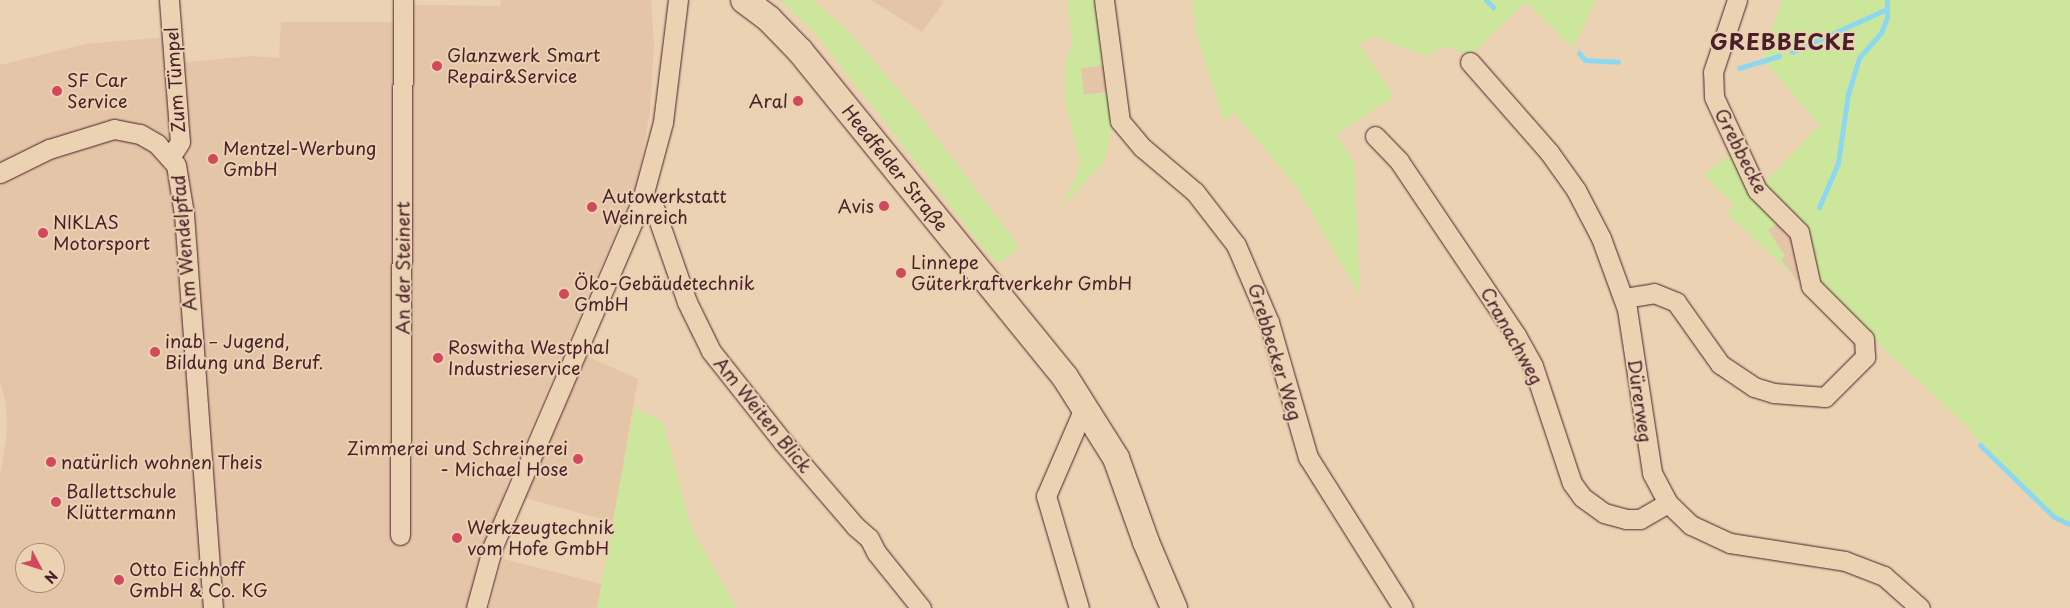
<!DOCTYPE html>
<meta charset="utf-8">
<style>
body{margin:0}
#map{position:relative;width:2070px;height:608px;overflow:hidden;background:#ead2b2;font-family:"Playpen Sans",sans-serif}
div>[style]{position:absolute}
.built>*{inset:0;background:#e5c5a7;transform-origin:0 0}
.green>*{inset:0;background:#cce69c}
.stream>*{height:5px;margin:-2.5px;padding:0 2.5px;transform-origin:2.5px;border-radius:2.5px;background:#8ed8ef}
.roads{filter:drop-shadow(0 0 1px #4a1f2b) drop-shadow(0 0 1px #4a1f2b)}
.street>*{height:19px;margin:-9.5px;padding:0 9.5px;transform-origin:9.5px;border-radius:9.5px;background:#ead2b2}
.secondary>*{height:26px;margin:-13px;padding:0 13px;transform-origin:13px;border-radius:13px;background:#ead2b2}
.dots>*{width:14px;height:14px;translate:-50% -50%;box-sizing:border-box;border:2px solid #ead2b2;border-radius:50%}
span{translate:-50% -50%;white-space:nowrap;text-align:center;line-height:1.15;-webkit-text-stroke:4px #ead2b2;paint-order:stroke}
.poi-label{font-size:18px;color:#4a1f2b}
.left{translate:0 -50%;text-align:left}
.right{translate:-100% -50%;text-align:right}
.street-label{font-size:18px;color:#4a1f2b}
.district-label{font-size:22px;color:#4a1f2b;font-weight:700;letter-spacing:1px}
.north{position:absolute;left:15px;top:543px;width:50px;height:50px;box-sizing:border-box;background:#ead2b2;border:1px solid #aa8a7c;border-radius:50%;rotate:130deg;font-size:14px;font-weight:700;line-height:20px;text-align:center;color:#4a1f2b}
.north::after{content:'';display:block;margin:auto;width:18px;height:22px;background:#d1495b;clip-path:polygon(50% 0,100% 100%,50% 72%,0 100%)}
</style>
<div id="map">
<div class="built">
<i style="clip-path:polygon(evenodd,501px 0,651px 0,654px 47px,650px 112px,637px 182px,507px 483px,466px 608px,0 608px,0 476px,7px 432px,6px 404px,0 382px,0 65px,86px 44px,166px 37px,168px 64px,251px 56px,279px 58px,281px 22px,414px 22px,414px 5px,500px 6px,501px 0,25px 553px,55px 553px,55px 583px,25px 583px,25px 553px)"></i>
<i style="clip-path:polygon(871px 0,942px 0,944px 2px,922px 32px)"></i>
<i style="left:1107px;top:65px;width:27px;height:26px;rotate:84deg"></i>
<i style="clip-path:polygon(1779px 223px,1792px 233px,1805px 274px,1797px 281px,1781px 260px,1785px 256px,1768px 230px)"></i>
<i style="clip-path:polygon(587px 356px,638px 379px,613px 522px,525px 498px)"></i>
<i style="clip-path:polygon(503px 559px,602px 584px,597px 608px,489px 608px)"></i>
</div>
<div class="green">
<i style="clip-path:polygon(780px 0,813px 0,847px 30px,918px 113px,1020px 248px,998px 263px,984px 249px,815px 33px)"></i>
<i style="clip-path:polygon(1067px 0,1098px 0,1107px 65px,1081px 68px,1084px 95px,1110px 92px,1113px 124px,1104px 162px,1060px 208px,1076px 178px,1080px 161px,1065px 100px,1066px 61px,1072px 41px)"></i>
<i style="clip-path:polygon(1192px 0,1596px 0,1573px 48px,1526px 2px,1469px 56px,1453px 48px,1442px 47px,1426px 56px,1373px 36px,1359px 45px,1394px 96px,1336px 135px,1354px 161px,1360px 296px,1298px 189px,1234px 112px,1224px 122px,1197px 35px)"></i>
<i style="clip-path:polygon(1782px 0,2070px 0,2070px 523px,2055px 516px,2023px 483px,1995px 462px,1967px 426px,1818px 287px,1805px 225px,1796px 212px,1791px 215px,1761px 186px,1820px 125px,1762px 59px)"></i>
<i style="clip-path:polygon(1733px 152px,1779px 223px,1768px 230px,1785px 256px,1781px 260px,1796px 279px,1727px 213px,1734px 205px,1704px 175px)"></i>
<i style="clip-path:polygon(634px 408px,663px 422px,690px 525px,736px 608px,597px 608px)"></i>
</div>
<div class="stream">
<i style="left:1486px;top:0;width:10px;rotate:45deg"></i>
<i style="left:1792px;top:52px;width:104px;rotate:-24.4deg"></i>
<i style="left:1579px;top:53px;width:9px;rotate:49deg"></i>
<i style="left:1585px;top:60px;width:33px;rotate:3deg"></i>
<i style="left:1739px;top:68px;width:42px;rotate:-16.7deg"></i>
<i style="left:1819px;top:207px;width:48px;rotate:-66.6deg"></i>
<i style="left:1838px;top:163px;width:70px;rotate:-81.8deg"></i>
<i style="left:1848px;top:94px;width:38px;rotate:-73deg"></i>
<i style="left:1859px;top:58px;width:33px;rotate:-49deg"></i>
<i style="left:1881px;top:33px;width:17px;rotate:-69deg"></i>
<i style="left:1887px;top:17px;width:17px;rotate:-90deg"></i>
<i style="left:1980px;top:445px;width:103px;rotate:44.2deg"></i>
<i style="left:2054px;top:517px;width:17px;rotate:24deg"></i>
</div>
<div class="roads">
<div class="street">
<i style="left:169px;top:0;width:142px;rotate:85.6deg"></i>
<i style="left:180px;top:142px;width:17px;rotate:123deg"></i>
<i style="left:1104px;top:0;width:122px;rotate:82.5deg"></i>
<i style="left:1120px;top:121px;width:35px;rotate:50deg"></i>
<i style="left:1143px;top:148px;width:68px;rotate:40.2deg"></i>
<i style="left:1195px;top:192px;width:67px;rotate:52.3deg"></i>
<i style="left:1236px;top:245px;width:84px;rotate:66.8deg"></i>
<i style="left:1269px;top:322px;width:141px;rotate:73.9deg"></i>
<i style="left:1308px;top:457px;width:178px;rotate:57.8deg"></i>
<i style="left:1470px;top:62px;width:120px;rotate:48.7deg"></i>
<i style="left:1549px;top:152px;width:47px;rotate:54.6deg"></i>
<i style="left:1576px;top:190px;width:54px;rotate:62.5deg"></i>
<i style="left:1601px;top:238px;width:76px;rotate:69.9deg"></i>
<i style="left:1627px;top:309px;width:166px;rotate:81.3deg"></i>
<i style="left:1652px;top:473px;width:34px;rotate:62deg"></i>
<i style="left:1668px;top:503px;width:32px;rotate:44deg"></i>
<i style="left:1691px;top:525px;width:43px;rotate:24.8deg"></i>
<i style="left:1730px;top:543px;width:116px;rotate:8.9deg"></i>
<i style="left:1845px;top:561px;width:42px;rotate:21deg"></i>
<i style="left:1884px;top:576px;width:48px;rotate:41.6deg"></i>
<i style="left:1375px;top:136px;width:35px;rotate:46deg"></i>
<i style="left:1399px;top:161px;width:210px;rotate:56.1deg"></i>
<i style="left:1516px;top:335px;width:35px;rotate:61deg"></i>
<i style="left:1533px;top:366px;width:123px;rotate:71.6deg"></i>
<i style="left:1572px;top:483px;width:17px;rotate:54deg"></i>
<i style="left:1582px;top:497px;width:27px;rotate:36deg"></i>
<i style="left:1604px;top:513px;width:23px;rotate:15deg"></i>
<i style="left:1626px;top:519px;width:14px"></i>
<i style="left:1640px;top:519px;width:32px;rotate:-30deg"></i>
<i style="left:0;top:173px;width:55px;rotate:-26.1deg"></i>
<i style="left:49px;top:149px;width:68px;rotate:-17.1deg"></i>
<i style="left:114px;top:129px;width:26px;rotate:11deg"></i>
<i style="left:140px;top:134px;width:20px;rotate:30deg"></i>
<i style="left:157px;top:144px;width:28px;rotate:48deg"></i>
<i style="left:176px;top:165px;width:50px;rotate:80.7deg"></i>
<i style="left:184px;top:214px;width:395px;rotate:85.8deg"></i>
<i style="left:642px;top:200px;width:16px;rotate:38deg"></i>
<i style="left:655px;top:210px;width:97px;rotate:70.8deg"></i>
<i style="left:687px;top:302px;width:55px;rotate:63.9deg"></i>
<i style="left:711px;top:351px;width:115px;rotate:51.7deg"></i>
<i style="left:782px;top:441px;width:112px;rotate:49.3deg"></i>
<i style="left:855px;top:526px;width:18px;rotate:41deg"></i>
<i style="left:869px;top:538px;width:16px;rotate:63deg"></i>
<i style="left:876px;top:552px;width:72px;rotate:51.2deg"></i>
<i style="left:1624px;top:298px;width:30px;rotate:-9deg"></i>
<i style="left:1654px;top:293px;width:24px;rotate:22deg"></i>
<i style="left:1676px;top:302px;width:76px;rotate:54.6deg"></i>
<i style="left:1720px;top:364px;width:41px;rotate:34.1deg"></i>
<i style="left:1754px;top:387px;width:21px;rotate:17deg"></i>
<i style="left:1774px;top:393px;width:51px;rotate:4.5deg"></i>
<i style="left:1825px;top:397px;width:57px;rotate:-45deg"></i>
<i style="left:1865px;top:357px;width:18px;rotate:-93deg"></i>
<i style="left:1864px;top:339px;width:75px;rotate:-135deg"></i>
<i style="left:1811px;top:286px;width:55px;rotate:-102.5deg"></i>
<i style="left:1799px;top:232px;width:59px;rotate:-135deg"></i>
<i style="left:1757px;top:190px;width:102px;rotate:-114.8deg"></i>
<i style="left:1714px;top:97px;width:25px;rotate:-92deg"></i>
<i style="left:1713px;top:72px;width:76px;rotate:-71.6deg"></i>
<i style="left:400px;top:535px;width:535px;rotate:-89.68deg"></i>
<i style="left:476px;top:608px;width:64px;rotate:-74.7deg"></i>
<i style="left:493px;top:546px;width:377px;rotate:-66.7deg"></i>
<i style="left:642px;top:200px;width:81px;rotate:-74.9deg"></i>
<i style="left:663px;top:122px;width:123px;rotate:-83deg"></i>
<i style="left:1079px;top:608px;width:117px;rotate:-106.4deg"></i>
<i style="left:1046px;top:496px;width:98px;rotate:-66.6deg"></i>
</div>
<div class="secondary">
<i style="left:744px;top:0;width:31px;rotate:37deg"></i>
<i style="left:769px;top:19px;width:45px;rotate:45.9deg"></i>
<i style="left:800px;top:51px;width:420px;rotate:50.9deg"></i>
<i style="left:1065px;top:377px;width:96px;rotate:57.8deg"></i>
<i style="left:1116px;top:458px;width:89px;rotate:70.3deg"></i>
<i style="left:1146px;top:542px;width:72px;rotate:67deg"></i>
</div>
</div>
<div class="dots">
<i style="left:437px;top:66px;background:#d1495b"></i>
<i style="left:57px;top:91px;background:#d1495b"></i>
<i style="left:798px;top:101px;background:#d1495b"></i>
<i style="left:213px;top:159px;background:#d1495b"></i>
<i style="left:884px;top:206px;background:#d1495b"></i>
<i style="left:592px;top:207px;background:#d1495b"></i>
<i style="left:43px;top:233px;background:#d1495b"></i>
<i style="left:901px;top:273px;background:#d1495b"></i>
<i style="left:564px;top:294px;background:#d1495b"></i>
<i style="left:155px;top:352px;background:#d1495b"></i>
<i style="left:438px;top:358px;background:#d1495b"></i>
<i style="left:578px;top:459px;background:#d1495b"></i>
<i style="left:51px;top:462px;background:#d1495b"></i>
<i style="left:56px;top:502px;background:#d1495b"></i>
<i style="left:457px;top:538px;background:#d1495b"></i>
<i style="left:119px;top:580px;background:#d1495b"></i>
</div>
<div class="poi-label">
<span class="left" style="left:447px;top:66px">Glanzwerk Smart<br>Repair&amp;Service</span>
<span class="left" style="left:67px;top:91px">SF Car<br>Service</span>
<span class="right" style="left:788px;top:101px">Aral</span>
<span class="left" style="left:223px;top:159px">Mentzel-Werbung<br>GmbH</span>
<span class="left" style="left:602px;top:207px">Autowerkstatt<br>Weinreich</span>
<span class="right" style="left:874px;top:206px">Avis</span>
<span class="left" style="left:53px;top:233px">NIKLAS<br>Motorsport</span>
<span class="left" style="left:911px;top:273px">Linnepe<br>Güterkraftverkehr GmbH</span>
<span class="left" style="left:574px;top:294px">Öko-Gebäudetechnik<br>GmbH</span>
<span class="left" style="left:165px;top:352px">inab – Jugend,<br>Bildung und Beruf.</span>
<span class="left" style="left:448px;top:358px">Roswitha Westphal<br>Industrieservice</span>
<span class="right" style="left:568px;top:459px">Zimmerei und Schreinerei<br>- Michael Hose</span>
<span class="left" style="left:61px;top:462px">natürlich wohnen Theis</span>
<span class="left" style="left:66px;top:502px">Ballettschule<br>Klüttermann</span>
<span class="left" style="left:467px;top:538px">Werkzeugtechnik<br>vom Hofe GmbH</span>
<span class="left" style="left:129px;top:580px">Otto Eichhoff<br>GmbH &amp; Co. KG</span>
</div>
<div class="street-label">
<span style="left:175px;top:80px;rotate:-94deg">Zum Tümpel</span>
<span style="left:1741px;top:151px;rotate:63deg">Grebbecke</span>
<span style="left:895px;top:168px;rotate:51deg">Heedfelder Straße</span>
<span style="left:184px;top:243px;rotate:-95deg">Am Wendelpfad</span>
<span style="left:403px;top:268px;rotate:-90deg">An der Steinert</span>
<span style="left:1512px;top:336px;rotate:61deg">Cranachweg</span>
<span style="left:1275px;top:352px;rotate:73deg">Grebbecker Weg</span>
<span style="left:1640px;top:401px;rotate:82deg">Dürerweg</span>
<span style="left:763px;top:415px;rotate:51deg">Am Weiten Blick</span>
</div>
<div class="district-label">
<span style="left:1783px;top:41px">GREBBECKE</span>
</div>
<div class="north">N</div>
</div>
